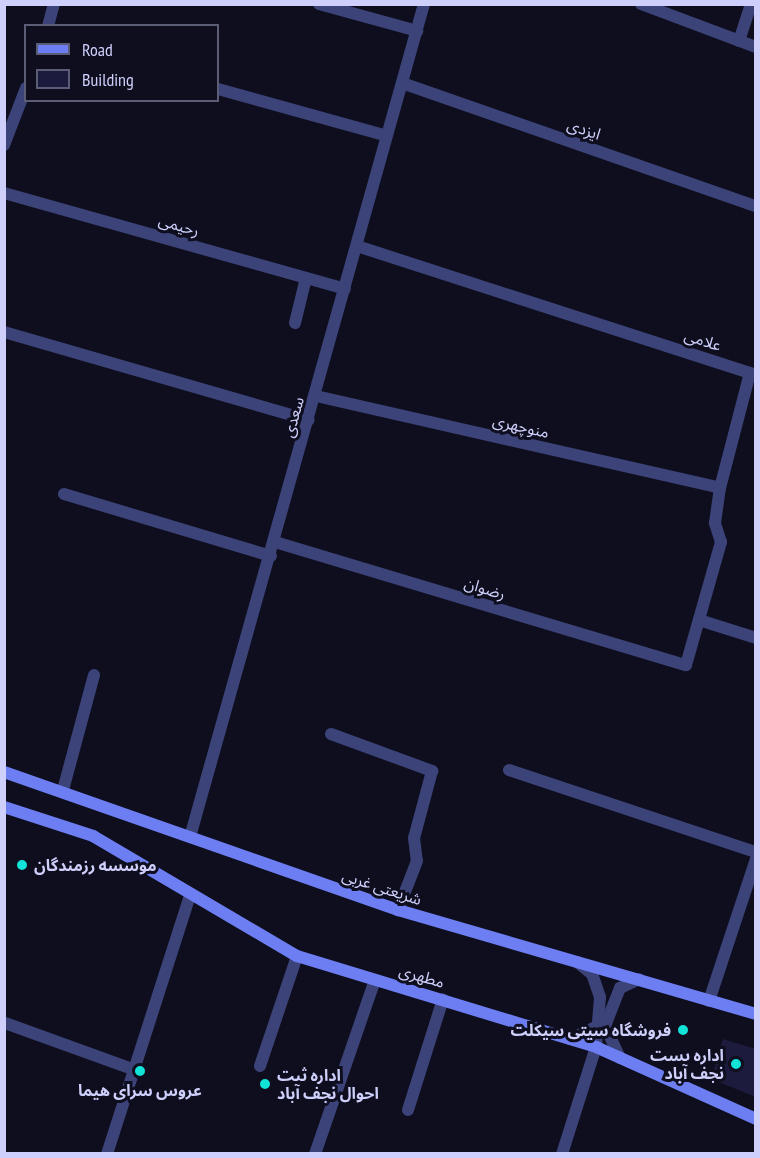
<!DOCTYPE html>
<meta charset="utf-8">
<style>
body{margin:0}
#map{position:relative;width:760px;height:1158px;overflow:hidden;background:#0e0e1e;font-family:"PT Sans Narrow","Noto Sans Arabic",sans-serif}
div>[style]{position:absolute}
.building>*{inset:0;background:#1d1b3d}
.service>*{height:12px;margin:-6px;padding:0 6px;transform-origin:6px;border-radius:6px;background:#3c4379}
.minor>*{height:12px;margin:-6px;padding:0 6px;transform-origin:6px;border-radius:6px;background:#3c4379}
.tertiary>*{height:12px;margin:-6px;padding:0 6px;transform-origin:6px;border-radius:6px;background:#3c4379}
.secondary>*{height:12px;margin:-6px;padding:0 6px;transform-origin:6px;border-radius:6px;background:#6d7ef3}
.dots>*{width:16px;height:16px;translate:-50% -50%;box-sizing:border-box;border:3px solid #0e0e1e;border-radius:50%}
span{translate:-50% -50%;white-space:nowrap;text-align:center;line-height:1.15;-webkit-text-stroke:6px #0e0e1e;paint-order:stroke}
.street-label{font-size:16px;color:#ced0fb}
.poi-label{font-size:16px;color:#ced0fb;font-weight:700}
.left{translate:0 -50%;text-align:left}
.right{translate:-100% -50%;text-align:right}
.frame{position:absolute;inset:0;border:6px solid #ced0fb;pointer-events:none}
.legend{position:absolute;left:24px;top:24px;width:195px;height:78px;box-sizing:border-box;background:#0e0e1e;border:2px solid #5b5c76;margin:0;padding:8px 10px;list-style:none;font-size:18px;color:#ced0fb}
.legend li{display:flex;align-items:center;gap:12px;height:30px}
.legend b{width:30px;border:2px solid #5b5c76}
</style>
<div id="map">
<div class="building">
<i style="clip-path:polygon(723px 1039px,756px 1049px,756px 1097px,711px 1079px)"></i>
</div>
<div class="service">
<i style="left:739px;top:41px;width:39px;rotate:-72deg"></i>
<i style="left:295px;top:323px;width:46px;rotate:-76.3deg"></i>
<i style="left:331px;top:734px;width:108px;rotate:20.1deg"></i>
<i style="left:432px;top:771px;width:69px;rotate:105deg"></i>
<i style="left:414px;top:838px;width:23px;rotate:83deg"></i>
<i style="left:417px;top:861px;width:53px;rotate:111.2deg"></i>
<i style="left:63px;top:790px;width:119px;rotate:-74.9deg"></i>
<i style="left:5px;top:1023px;width:135px;rotate:19.9deg"></i>
<i style="left:260px;top:1066px;width:116px;rotate:-71.4deg"></i>
<i style="left:408px;top:1110px;width:116px;rotate:-72.5deg"></i>
<i style="left:315px;top:1154px;width:184px;rotate:-71deg"></i>
</div>
<div class="minor">
<i style="left:319px;top:4px;width:102px;rotate:15.4deg"></i>
<i style="left:641px;top:4px;width:123px;rotate:20.5deg"></i>
<i style="left:48px;top:26px;width:23px;rotate:-75deg"></i>
<i style="left:402px;top:83px;width:375px;rotate:19.2deg"></i>
<i style="left:218px;top:89px;width:175px;rotate:15.5deg"></i>
<i style="left:4px;top:145px;width:61px;rotate:-68.9deg"></i>
<i style="left:4px;top:193px;width:354px;rotate:15.7deg"></i>
<i style="left:4px;top:332px;width:317px;rotate:16.1deg"></i>
<i style="left:316px;top:396px;width:414px;rotate:12.8deg"></i>
<i style="left:64px;top:494px;width:216px;rotate:16.7deg"></i>
<i style="left:275px;top:542px;width:429px;rotate:16.7deg"></i>
<i style="left:686px;top:665px;width:128px;rotate:-74.1deg"></i>
<i style="left:721px;top:542px;width:20px;rotate:-108deg"></i>
<i style="left:715px;top:523px;width:35px;rotate:-82deg"></i>
<i style="left:720px;top:488px;width:119px;rotate:-75.4deg"></i>
<i style="left:750px;top:373px;width:413px;rotate:-162.1deg"></i>
<i style="left:699px;top:620px;width:60px;rotate:17.5deg"></i>
<i style="left:509px;top:770px;width:260px;rotate:18.4deg"></i>
<i style="left:709px;top:1001px;width:150px;rotate:-71.7deg"></i>
<i style="left:570px;top:1039px;width:29px;rotate:-25deg"></i>
<i style="left:620px;top:1058px;width:35px;rotate:-115deg"></i>
<i style="left:605px;top:1026px;width:41px;rotate:-68.5deg"></i>
<i style="left:620px;top:988px;width:21px;rotate:-25deg"></i>
<i style="left:107px;top:1154px;width:272px;rotate:-72.2deg"></i>
<i style="left:562px;top:1154px;width:112px;rotate:-72.4deg"></i>
<i style="left:596px;top:1047px;width:50px;rotate:-85.4deg"></i>
<i style="left:600px;top:997px;width:24px;rotate:-109deg"></i>
<i style="left:592px;top:974px;width:19px;rotate:-141deg"></i>
</div>
<div class="tertiary">
<i style="left:190px;top:837px;width:865px;rotate:-74.31deg"></i>
</div>
<div class="secondary">
<i style="left:4px;top:772px;width:417px;rotate:19.3deg"></i>
<i style="left:398px;top:910px;width:373px;rotate:16.2deg"></i>
<i style="left:4px;top:807px;width:94px;rotate:18deg"></i>
<i style="left:93px;top:836px;width:237px;rotate:30.5deg"></i>
<i style="left:297px;top:956px;width:313px;rotate:16.9deg"></i>
<i style="left:596px;top:1047px;width:175px;rotate:24.2deg"></i>
</div>
<div class="dots">
<i style="left:22px;top:865px;background:#12e3d8"></i>
<i style="left:683px;top:1030px;background:#12e3d8"></i>
<i style="left:736px;top:1064px;background:#12e3d8"></i>
<i style="left:140px;top:1071px;background:#12e3d8"></i>
<i style="left:265px;top:1084px;background:#12e3d8"></i>
</div>
<div class="street-label">
<span style="left:584px;top:129px;rotate:19deg">ایزدی</span>
<span style="left:179px;top:225px;rotate:16deg">رحیمی</span>
<span style="left:703px;top:340px;rotate:18deg">علامی</span>
<span style="left:293px;top:417px;rotate:-74deg">سعدی</span>
<span style="left:521px;top:426px;rotate:13deg">منوچهری</span>
<span style="left:485px;top:588px;rotate:17deg">رضوان</span>
<span style="left:382px;top:887px;rotate:18deg">شریعتی غربی</span>
<span style="left:422px;top:976px;rotate:16deg">مطهری</span>
</div>
<div class="poi-label">
<span class="left" style="left:34px;top:865px">موسسه رزمندگان</span>
<span class="right" style="left:671px;top:1030px">فروشگاه سيتی سیکلت</span>
<span class="right" style="left:724px;top:1064px">اداره پست<br>نجف آباد</span>
<span class="left" style="left:277px;top:1084px">اداره ثبت<br>احوال نجف آباد</span>
<span style="left:140px;top:1090px">عروس سرای هیما</span>
</div>
<div class="frame"></div>
<ul class="legend">
<li><b style="height:8px;background:#6d7ef3"></b>Road</li>
<li><b style="height:16px;background:#1d1b3d"></b>Building</li>
</ul>
</div>
